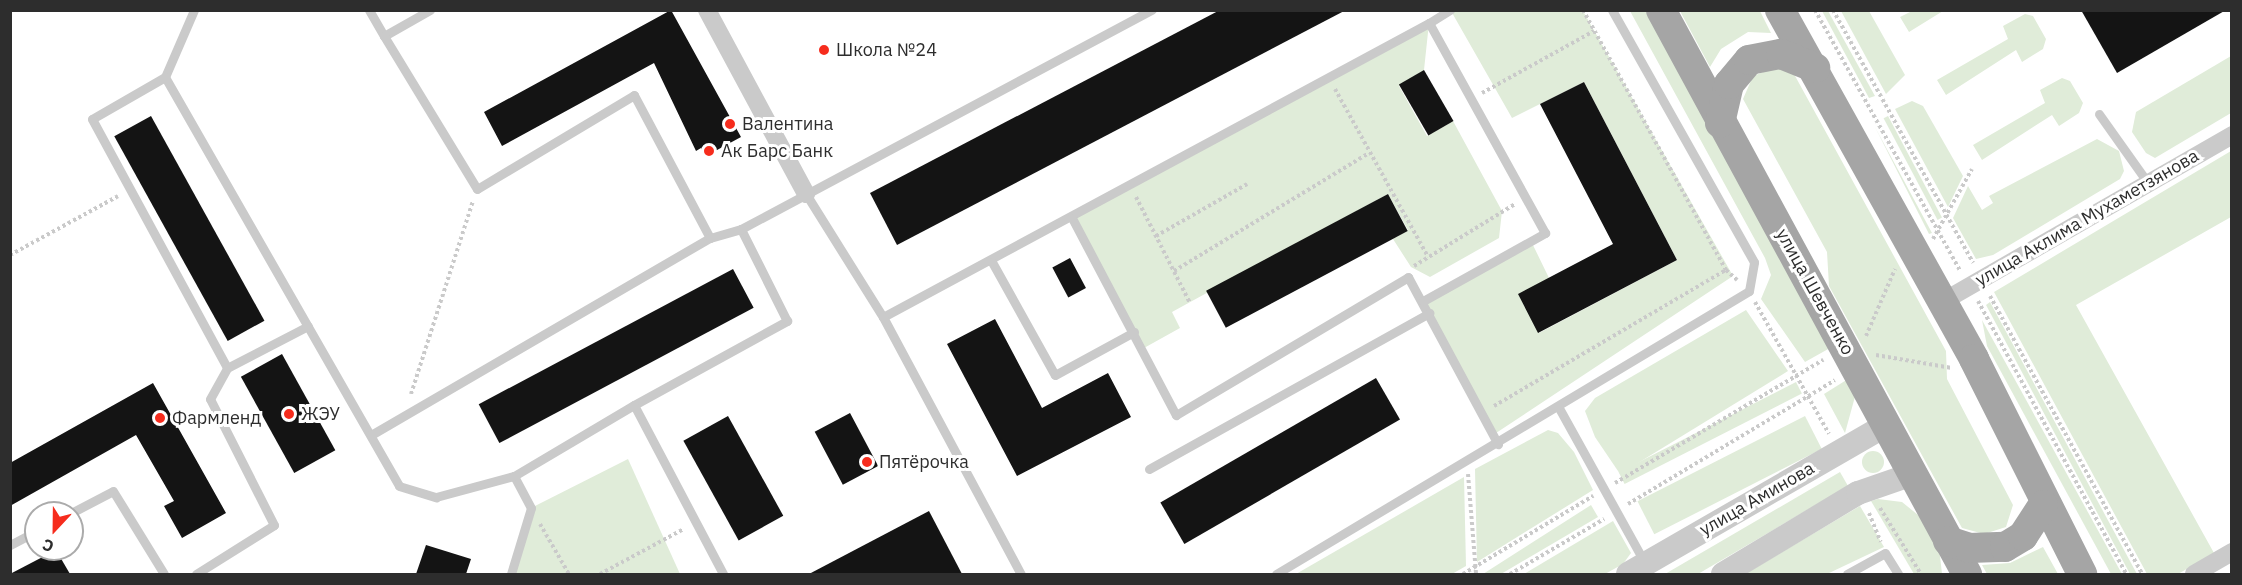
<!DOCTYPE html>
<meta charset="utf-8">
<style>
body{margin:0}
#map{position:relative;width:2242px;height:585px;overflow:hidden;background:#fff;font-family:"IBM Plex Sans",sans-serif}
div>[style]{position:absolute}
.green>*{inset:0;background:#e0ecd9;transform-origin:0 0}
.round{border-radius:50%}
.building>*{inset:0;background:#141414;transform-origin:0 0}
.path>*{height:4px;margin-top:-2px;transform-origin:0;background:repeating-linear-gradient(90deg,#cacaca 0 3px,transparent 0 6px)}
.service>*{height:9px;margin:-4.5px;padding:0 4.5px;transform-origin:4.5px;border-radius:4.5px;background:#cacaca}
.minor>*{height:18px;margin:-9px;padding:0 9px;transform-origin:9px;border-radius:9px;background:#cacaca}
.tertiary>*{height:24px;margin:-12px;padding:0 12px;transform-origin:12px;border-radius:12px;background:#cacaca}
.primary>*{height:30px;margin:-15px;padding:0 15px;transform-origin:15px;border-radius:15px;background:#a5a5a5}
.dots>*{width:16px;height:16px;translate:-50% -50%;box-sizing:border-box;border:3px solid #fff;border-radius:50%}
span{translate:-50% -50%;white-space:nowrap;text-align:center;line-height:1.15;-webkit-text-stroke:6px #fff;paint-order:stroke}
.poi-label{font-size:18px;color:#2d2d2d}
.left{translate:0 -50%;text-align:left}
.street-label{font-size:18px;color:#2d2d2d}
.frame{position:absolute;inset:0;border:12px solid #2d2d2d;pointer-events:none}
.north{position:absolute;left:24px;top:501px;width:60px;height:60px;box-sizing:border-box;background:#fff;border:2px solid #ababab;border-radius:50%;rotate:202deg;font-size:16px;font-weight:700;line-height:24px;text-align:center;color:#2d2d2d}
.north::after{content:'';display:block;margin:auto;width:21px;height:27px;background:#f62c1d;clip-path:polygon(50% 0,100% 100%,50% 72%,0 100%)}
</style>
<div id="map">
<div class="green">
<i style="clip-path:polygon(1451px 11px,1583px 11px,1733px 276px,1493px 435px,1423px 301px,1531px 241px,1549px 278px,1539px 333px,1677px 260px,1584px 82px,1512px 118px)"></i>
<i style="clip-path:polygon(1630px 11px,1649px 11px,1830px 348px,1805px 362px,1761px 299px,1771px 275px,1765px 258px)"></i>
<i style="clip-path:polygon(1680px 11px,1760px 11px,1771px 33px,1748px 32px,1721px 49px,1710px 67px)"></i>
<i style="clip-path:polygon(1822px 11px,1828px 11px,1875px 96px,1869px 98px)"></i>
<i style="clip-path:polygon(1841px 11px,1869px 11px,1905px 75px,1886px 94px)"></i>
<i style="clip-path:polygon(1912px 11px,1912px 10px,1943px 11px,1909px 32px,1900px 17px)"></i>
<i style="clip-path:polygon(2025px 14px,2033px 16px,2046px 39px,2043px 49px,2022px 62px,2016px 50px,1946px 95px,1937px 80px,2008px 39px,2003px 26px)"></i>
<i style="clip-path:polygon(1429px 23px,1424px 70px,1399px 86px,1427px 136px,1453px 121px,1502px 211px,1499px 238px,1430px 277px,1411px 267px,1393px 239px,1408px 230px,1388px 194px,1172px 312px,1180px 328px,1144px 348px,1072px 218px)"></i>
<i style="clip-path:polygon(2231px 56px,2231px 113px,2155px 158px,2146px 153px,2132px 132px,2136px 112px)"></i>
<i style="clip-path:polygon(1776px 67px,1794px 74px,1946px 351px,1947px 379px,2013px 505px,2006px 527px,1984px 534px,1962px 528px,1829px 286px,1827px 252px,1743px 99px,1753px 76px)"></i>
<i style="clip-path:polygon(2062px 78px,2070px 81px,2083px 103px,2079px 113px,2059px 126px,2052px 115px,1982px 160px,1973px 145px,2045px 103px,2040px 90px)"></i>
<i style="clip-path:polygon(1912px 101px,1923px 106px,1963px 176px,1948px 207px,1895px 109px)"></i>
<i style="left:1888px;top:116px;width:115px;height:5px;rotate:62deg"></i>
<i style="clip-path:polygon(1875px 127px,1932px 233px,1929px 234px)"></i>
<i style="clip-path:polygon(2097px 139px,2119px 151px,2124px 171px,2120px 179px,1993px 255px,1976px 259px,1953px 218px,1968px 186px,1982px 210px,1993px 203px,1989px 196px)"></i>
<i style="clip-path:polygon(2231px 151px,2231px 217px,2076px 305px,2214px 553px,2178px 574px,2147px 574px,1994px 292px)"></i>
<i style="clip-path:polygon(1990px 302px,2137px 574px,2130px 574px,1986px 305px)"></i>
<i style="clip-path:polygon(1746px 310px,1788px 371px,1620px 474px,1595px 437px,1585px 411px,1595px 398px)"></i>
<i style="clip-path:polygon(1982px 320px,2122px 574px,2111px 574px,1987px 346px)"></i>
<i style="clip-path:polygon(1848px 379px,1856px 393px,1845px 433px,1824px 394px)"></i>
<i style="left:1796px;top:382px;width:13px;height:199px;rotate:63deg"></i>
<i style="left:1805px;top:416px;width:37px;height:188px;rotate:63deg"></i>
<i style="clip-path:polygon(1548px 430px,1558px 433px,1574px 452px,1593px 490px,1477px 562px,1475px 469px)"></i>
<i class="round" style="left:1862px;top:451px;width:22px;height:22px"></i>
<i style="clip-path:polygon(628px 459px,680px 574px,511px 574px,531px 508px)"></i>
<i style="clip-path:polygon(1840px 472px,1848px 486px,1698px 574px,1665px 574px)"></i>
<i style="clip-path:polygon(1464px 477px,1466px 566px,1452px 574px,1296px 574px)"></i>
<i style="clip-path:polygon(1878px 499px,1902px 502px,1923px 519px,1939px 547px,1942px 574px,1914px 574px,1871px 501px)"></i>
<i style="clip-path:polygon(1591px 505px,1598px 517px,1501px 574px,1483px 574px)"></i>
<i style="clip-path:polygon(1860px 506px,1884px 547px,1827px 574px,1745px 574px)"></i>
<i style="clip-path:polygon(1613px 521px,1631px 553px,1623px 564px,1605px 574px,1524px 574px)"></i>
<i style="clip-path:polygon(2043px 547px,2058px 574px,1987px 574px,1982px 565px,2010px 563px)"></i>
</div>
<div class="building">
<i style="clip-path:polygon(671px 10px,741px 137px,706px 156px,701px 148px,696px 151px,654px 63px,502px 146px,484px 112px)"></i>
<i style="clip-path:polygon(1220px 10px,1346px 10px,897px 245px,870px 193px)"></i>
<i style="clip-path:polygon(2081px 10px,2226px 10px,2117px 73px)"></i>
<i style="left:1424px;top:70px;width:59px;height:29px;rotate:60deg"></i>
<i style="clip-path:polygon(1584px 82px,1677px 260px,1538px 333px,1518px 294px,1613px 244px,1540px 104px)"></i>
<i style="left:151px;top:116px;width:234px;height:42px;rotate:61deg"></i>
<i style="left:1388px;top:194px;width:42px;height:206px;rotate:62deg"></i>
<i style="left:1070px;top:258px;width:34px;height:20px;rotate:62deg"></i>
<i style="left:733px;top:269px;width:44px;height:288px;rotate:62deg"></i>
<i style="clip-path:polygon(995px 319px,1042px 408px,1108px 373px,1131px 417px,1017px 476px,947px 344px)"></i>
<i style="left:282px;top:354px;width:110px;height:47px;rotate:61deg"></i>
<i style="left:1376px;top:378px;width:48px;height:249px;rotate:60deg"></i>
<i style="clip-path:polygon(153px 383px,226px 513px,182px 538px,164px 506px,174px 501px,136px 435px,10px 506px,10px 463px)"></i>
<i style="left:850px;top:413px;width:60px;height:40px;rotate:62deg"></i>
<i style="left:728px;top:416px;width:114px;height:51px;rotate:61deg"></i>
<i style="clip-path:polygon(929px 511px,962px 574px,809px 574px)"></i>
<i style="clip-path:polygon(426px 545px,471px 559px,466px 574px,416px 574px)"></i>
<i style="clip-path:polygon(56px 550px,70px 574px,10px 574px)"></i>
</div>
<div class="path">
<i style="left:1583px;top:10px;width:297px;rotate:61.2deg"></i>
<i style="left:1726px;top:270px;width:15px;rotate:42deg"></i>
<i style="left:1815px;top:10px;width:299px;rotate:60.9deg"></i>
<i style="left:1833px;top:10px;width:289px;rotate:61deg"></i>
<i style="left:1335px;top:89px;width:192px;rotate:61deg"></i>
<i style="left:1482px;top:93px;width:128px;rotate:-29deg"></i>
<i style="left:1136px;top:197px;width:119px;rotate:63deg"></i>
<i style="left:1156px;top:236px;width:105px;rotate:-29.7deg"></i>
<i style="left:1933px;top:239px;width:80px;rotate:-60.9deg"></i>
<i style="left:10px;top:255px;width:123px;rotate:-28.6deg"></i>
<i style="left:1414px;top:266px;width:119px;rotate:-31.5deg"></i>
<i style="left:1174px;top:271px;width:226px;rotate:-31.2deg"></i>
<i style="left:1990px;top:296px;width:317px;rotate:61.3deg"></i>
<i style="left:1978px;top:301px;width:311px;rotate:61.5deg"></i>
<i style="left:1755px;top:302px;width:151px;rotate:60.7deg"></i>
<i style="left:1866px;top:336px;width:73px;rotate:-66.6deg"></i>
<i style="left:1876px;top:355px;width:77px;rotate:9.7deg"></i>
<i style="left:411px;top:394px;width:203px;rotate:-72.2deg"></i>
<i style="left:1494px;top:406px;width:269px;rotate:-30.4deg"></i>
<i style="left:1468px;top:474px;width:100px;rotate:85.4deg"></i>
<i style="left:1615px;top:483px;width:242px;rotate:-30.6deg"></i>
<i style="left:1628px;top:504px;width:241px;rotate:-30.9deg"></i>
<i style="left:1880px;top:508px;width:78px;rotate:58.2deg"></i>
<i style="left:1869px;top:513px;width:31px;rotate:68deg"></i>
<i style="left:540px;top:524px;width:58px;rotate:59.9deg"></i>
<i style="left:600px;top:574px;width:95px;rotate:-28.2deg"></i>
<i style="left:1463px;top:574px;width:152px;rotate:-31deg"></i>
<i style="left:1510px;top:574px;width:109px;rotate:-30.3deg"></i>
</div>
<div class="service">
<i style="left:194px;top:10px;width:73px;rotate:113.4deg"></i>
<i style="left:165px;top:77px;width:84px;rotate:150.1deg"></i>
<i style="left:92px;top:119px;width:283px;rotate:61.5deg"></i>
<i style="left:369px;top:10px;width:30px;rotate:60deg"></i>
<i style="left:384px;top:36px;width:53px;rotate:-29.5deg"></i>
<i style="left:384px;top:36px;width:179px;rotate:58.7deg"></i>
<i style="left:477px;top:189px;width:183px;rotate:-30.9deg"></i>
<i style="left:634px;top:95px;width:162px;rotate:62deg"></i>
<i style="left:165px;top:77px;width:471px;rotate:60.2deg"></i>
<i style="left:399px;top:486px;width:39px;rotate:17deg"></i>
<i style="left:436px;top:497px;width:81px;rotate:-15.1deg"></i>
<i style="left:514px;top:476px;width:36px;rotate:62deg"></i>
<i style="left:531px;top:508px;width:69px;rotate:106.9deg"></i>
<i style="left:2099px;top:114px;width:85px;rotate:54.6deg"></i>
<i style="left:806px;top:194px;width:145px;rotate:58deg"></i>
<i style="left:883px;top:317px;width:620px;rotate:-28.3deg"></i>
<i style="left:1072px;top:218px;width:223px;rotate:62.2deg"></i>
<i style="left:1176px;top:415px;width:270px;rotate:-30.7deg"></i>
<i style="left:1408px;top:277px;width:190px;rotate:61.7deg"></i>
<i style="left:992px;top:262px;width:129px;rotate:60.9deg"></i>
<i style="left:1055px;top:375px;width:90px;rotate:-28.6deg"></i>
<i style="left:1423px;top:301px;width:140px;rotate:-29.1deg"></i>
<i style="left:1545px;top:233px;width:240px;rotate:-118.9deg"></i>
<i style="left:1429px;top:23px;width:25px;rotate:-32deg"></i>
<i style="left:883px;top:317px;width:292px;rotate:61.8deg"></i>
<i style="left:634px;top:405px;width:175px;rotate:-28.8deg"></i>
<i style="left:787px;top:321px;width:103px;rotate:-116.6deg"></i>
<i style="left:1559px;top:408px;width:177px;rotate:61deg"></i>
<i style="left:371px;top:435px;width:392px;rotate:-30.2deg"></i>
<i style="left:710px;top:238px;width:32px;rotate:-16deg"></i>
<i style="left:741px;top:229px;width:466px;rotate:-28.1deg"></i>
<i style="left:1149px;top:469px;width:321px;rotate:-29.1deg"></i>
<i style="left:514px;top:476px;width:139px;rotate:-30.6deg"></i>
<i style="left:634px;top:405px;width:191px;rotate:62.2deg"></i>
<i style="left:71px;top:513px;width:47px;rotate:-27.6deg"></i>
<i style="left:113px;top:491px;width:97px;rotate:58.4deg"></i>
<i style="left:10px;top:545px;width:30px;rotate:-28deg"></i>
<i style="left:196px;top:574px;width:92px;rotate:-32.1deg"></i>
<i style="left:274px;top:525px;width:141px;rotate:-116.9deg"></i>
<i style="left:210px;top:399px;width:35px;rotate:-61deg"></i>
<i style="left:227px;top:368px;width:91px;rotate:-27.4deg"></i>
<i style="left:1276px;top:574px;width:551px;rotate:-30.89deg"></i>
<i style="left:1749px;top:291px;width:29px;rotate:-80deg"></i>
<i style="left:1754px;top:262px;width:289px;rotate:-119.4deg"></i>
<i style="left:1847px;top:574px;width:43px;rotate:-28.9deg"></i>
<i style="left:1885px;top:553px;width:25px;rotate:58deg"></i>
</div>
<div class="minor">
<i style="left:707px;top:10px;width:209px;rotate:61.7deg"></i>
<i style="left:1942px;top:302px;width:335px;rotate:-29.9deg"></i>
<i style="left:2194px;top:574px;width:44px;rotate:-30.1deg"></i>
</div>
<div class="tertiary">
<i style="left:1628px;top:574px;width:298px;rotate:-30deg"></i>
<i style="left:1723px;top:574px;width:157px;rotate:-31deg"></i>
<i style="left:1858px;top:493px;width:58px;rotate:-19.1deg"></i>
</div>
<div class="primary">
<i style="left:1661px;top:10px;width:642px;rotate:61.52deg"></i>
<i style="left:1780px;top:10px;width:399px;rotate:60.9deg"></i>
<i style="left:1974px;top:359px;width:241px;rotate:63.3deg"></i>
<i style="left:1720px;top:123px;width:40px;rotate:-77deg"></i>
<i style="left:1729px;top:84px;width:31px;rotate:-50deg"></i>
<i style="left:1749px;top:60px;width:33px;rotate:-11deg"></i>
<i style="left:1781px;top:54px;width:37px;rotate:22deg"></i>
<i style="left:1948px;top:541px;width:22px;rotate:18deg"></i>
<i style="left:1969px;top:548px;width:36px;rotate:-2deg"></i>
<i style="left:2005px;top:547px;width:21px;rotate:-31deg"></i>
<i style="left:2023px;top:536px;width:37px;rotate:-57deg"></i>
</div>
<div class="dots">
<i style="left:824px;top:50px;background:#f62c1d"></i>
<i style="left:730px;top:124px;background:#f62c1d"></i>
<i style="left:709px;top:151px;background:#f62c1d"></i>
<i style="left:289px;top:414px;background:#f62c1d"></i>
<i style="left:160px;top:418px;background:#f62c1d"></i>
<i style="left:867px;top:462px;background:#f62c1d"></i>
</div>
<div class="poi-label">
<span class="left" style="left:836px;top:50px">Школа №24</span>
<span class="left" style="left:742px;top:124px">Валентина</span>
<span class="left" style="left:721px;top:151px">Ак Барс Банк</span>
<span class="left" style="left:301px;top:414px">ЖЭУ</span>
<span class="left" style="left:172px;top:418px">Фармленд</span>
<span class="left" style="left:879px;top:462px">Пятёрочка</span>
</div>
<div class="street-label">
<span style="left:2087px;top:218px;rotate:-30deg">улица Аклима Мухаметзянова</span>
<span style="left:1815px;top:292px;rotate:61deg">улица Шевченко</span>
<span style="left:1757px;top:499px;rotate:-30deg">улица Аминова</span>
</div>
<div class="frame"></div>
<div class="north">С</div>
</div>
